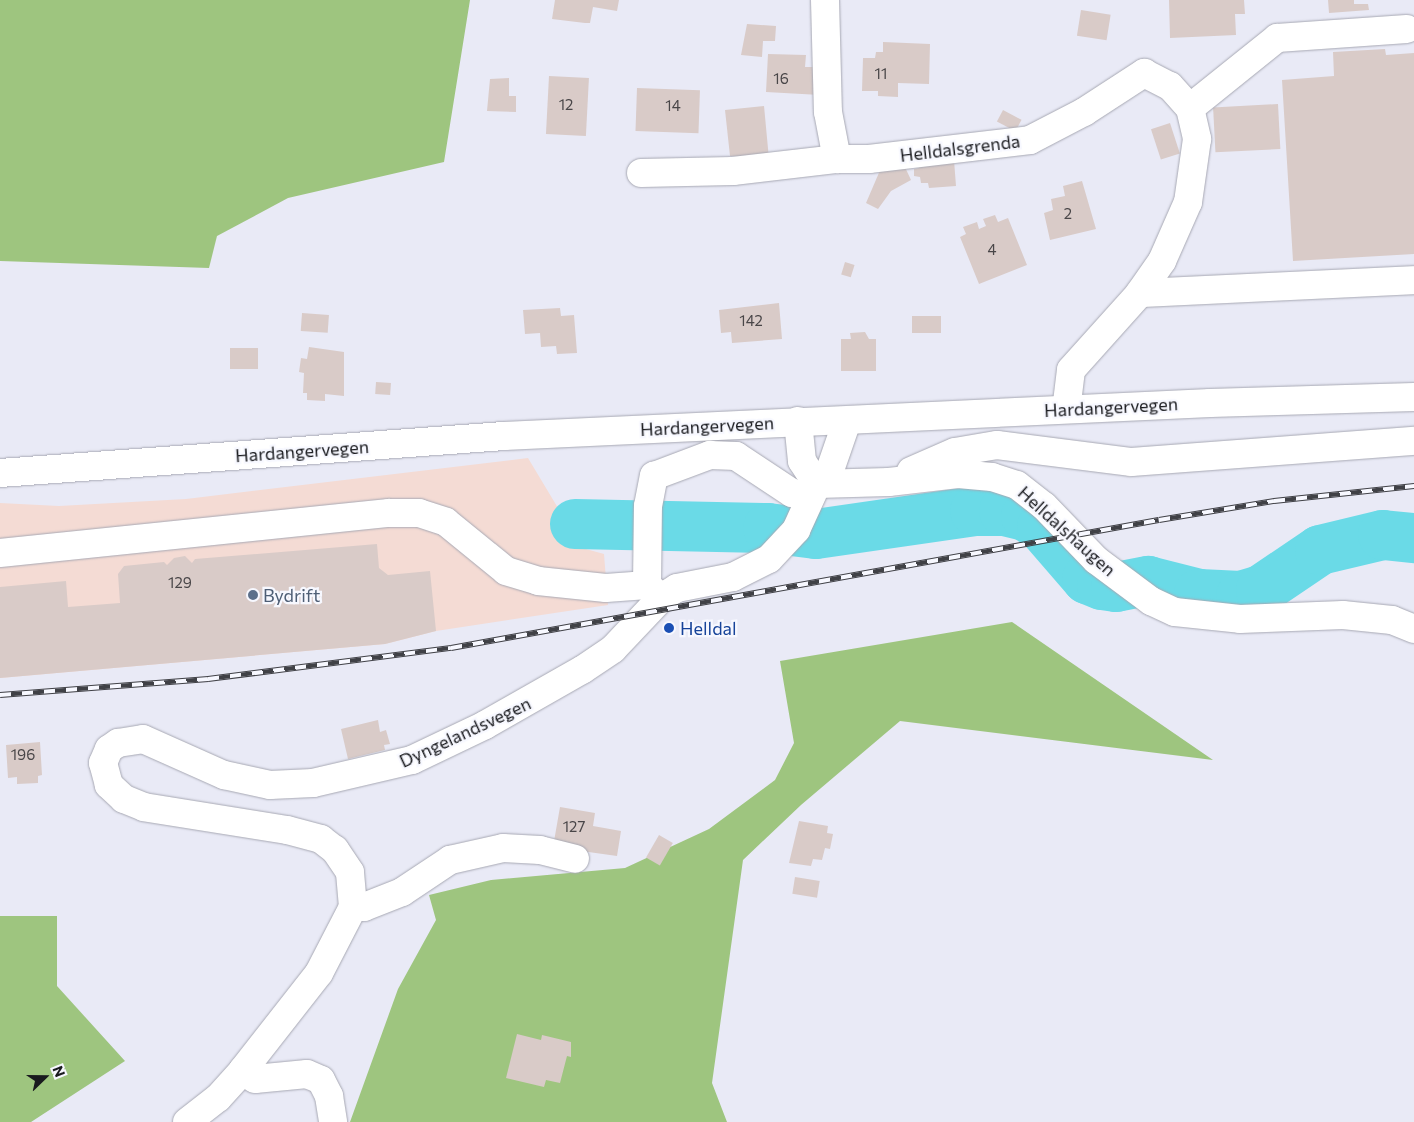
<!DOCTYPE html>
<style>
body{margin:0}
#map{position:relative;width:1414px;height:1122px;overflow:hidden;background:#e9eaf6;font-family:Commissioner,sans-serif}
div>[style]{position:absolute}
.industrial>*{inset:0;background:#f4dbd4}
.forest>*{inset:0;background:#9ec57f}
.river>*{height:50px;margin:-25px;padding:0 25px;transform-origin:25px;border-radius:25px;background:#6adae7}
.building>*{inset:0;background:#d9cbc8;transform-origin:0 0}
.roads{filter:drop-shadow(0 0 1px #a7a8b3) drop-shadow(0 0 1px #a7a8b3)}
.minor>*{height:28px;margin:-14px;padding:0 14px;transform-origin:14px;border-radius:14px;background:#fff}
.major>*{height:28px;margin:-14px;padding:0 14px;transform-origin:14px;border-radius:14px;background:#fff}
.rail>*{height:5.5px;margin-top:-2.75px;transform-origin:0;background:repeating-linear-gradient(90deg,#f7f8ff 0 11px,#404146 0 22px);box-sizing:border-box;border-block:1px solid #404146}
.dots>*{width:14px;height:14px;translate:-50% -50%;box-sizing:border-box;border:2px solid #f7f8ff;border-radius:50%}
span{translate:-50% -50%;white-space:nowrap;text-align:center;line-height:1.15;-webkit-text-stroke:4.5px #f7f8ff;paint-order:stroke}
.number-label{font-size:15px;color:#494648}
.number-label span{-webkit-text-stroke-width:0}
.street-label{font-size:18px;color:#191a1e}
.service-label{font-size:18px;color:#4e5e75}
.left{translate:0 -50%;text-align:left}
.transit-label{font-size:18px;color:#164399}
.north{position:absolute;left:20px;top:1052px;width:50px;height:50px;-webkit-text-stroke:4px #f7f8ff;paint-order:stroke;rotate:68deg;font-size:14px;font-weight:700;line-height:20px;text-align:center;color:#191a1e}
.north::after{content:'';display:block;margin:auto;width:18px;height:22px;background:#191a1e;clip-path:polygon(50% 0,100% 100%,50% 72%,0 100%)}
</style>
<div id="map">
<div class="industrial">
<i style="clip-path:polygon(528px 458px,582px 548px,604px 554px,608px 605px,436px 631px,385px 644px,0 678px,0 503px,59px 506px,186px 499px)"></i>
</div>
<div class="forest">
<i style="clip-path:polygon(0 0,470px 0,444px 162px,288px 198px,217px 236px,209px 268px,0 261px)"></i>
<i style="clip-path:polygon(1012px 622px,1213px 760px,900px 721px,801px 805px,743px 860px,712px 1083px,727px 1122px,350px 1122px,398px 989px,436px 920px,429px 895px,491px 880px,625px 868px,709px 829px,775px 780px,794px 743px,780px 661px)"></i>
<i style="clip-path:polygon(0 916px,57px 916px,57px 986px,125px 1061px,31px 1122px,0 1122px)"></i>
</div>
<div class="river">
<i style="left:575px;top:524px;width:193px;rotate:1.2deg"></i>
<i style="left:768px;top:528px;width:48px;rotate:7.1deg"></i>
<i style="left:816px;top:534px;width:161px;rotate:-8.2deg"></i>
<i style="left:975px;top:511px;width:29px"></i>
<i style="left:1004px;top:511px;width:23px;rotate:13deg"></i>
<i style="left:1026px;top:516px;width:19px;rotate:35deg"></i>
<i style="left:1042px;top:527px;width:69px;rotate:49.1deg"></i>
<i style="left:1087px;top:579px;width:16px;rotate:22deg"></i>
<i style="left:1102px;top:585px;width:14px;rotate:8deg"></i>
<i style="left:1116px;top:587px;width:33px;rotate:-11deg"></i>
<i style="left:1148px;top:581px;width:53px;rotate:14.3deg"></i>
<i style="left:1199px;top:594px;width:42px;rotate:2.7deg"></i>
<i style="left:1241px;top:596px;width:21px;rotate:-17deg"></i>
<i style="left:1261px;top:590px;width:71px;rotate:-34.1deg"></i>
<i style="left:1320px;top:550px;width:65px;rotate:-13.4deg"></i>
<i style="left:1383px;top:535px;width:31px;rotate:6deg"></i>
</div>
<div class="building">
<i style="clip-path:polygon(555px 0,619px 0,617px 11px,593px 7px,590px 23px,585px 23px,552px 19px)"></i>
<i style="clip-path:polygon(1169px 0,1244px 0,1245px 14px,1235px 14px,1236px 35px,1170px 38px)"></i>
<i style="clip-path:polygon(1328px 0,1354px 0,1354px 4px,1368px 4px,1369px 10px,1329px 13px)"></i>
<i style="left:1081px;top:10px;width:30px;height:26px;rotate:9deg"></i>
<i style="clip-path:polygon(747px 24px,776px 26px,775px 41px,763px 41px,762px 57px,741px 55px)"></i>
<i style="clip-path:polygon(883px 42px,930px 44px,929px 84px,898px 83px,898px 97px,878px 96px,878px 91px,862px 91px,863px 58px,875px 58px,876px 52px,883px 52px)"></i>
<i style="clip-path:polygon(1385px 49px,1386px 55px,1414px 53px,1414px 254px,1293px 261px,1282px 80px,1334px 76px,1333px 52px)"></i>
<i style="clip-path:polygon(768px 54px,806px 55px,805px 67px,815px 67px,820px 95px,766px 92px)"></i>
<i style="left:549px;top:76px;width:40px;height:58px;rotate:3deg"></i>
<i style="clip-path:polygon(509px 78px,509px 96px,516px 96px,516px 112px,487px 111px,490px 79px)"></i>
<i style="left:637px;top:88px;width:63px;height:43px;rotate:2deg"></i>
<i style="left:1278px;top:104px;width:45px;height:65px;rotate:87deg"></i>
<i style="clip-path:polygon(764px 106px,769px 159px,730px 156px,725px 110px)"></i>
<i style="left:1003px;top:110px;width:21px;height:13px;rotate:28deg"></i>
<i style="left:1170px;top:123px;width:32px;height:20px;rotate:72deg"></i>
<i style="clip-path:polygon(954px 160px,956px 186px,929px 188px,928px 183px,921px 183px,920px 177px,914px 176px,914px 169px,919px 168px,919px 162px)"></i>
<i style="clip-path:polygon(904px 165px,911px 180px,891px 191px,878px 209px,866px 203px,881px 168px)"></i>
<i style="clip-path:polygon(1082px 181px,1096px 229px,1050px 240px,1044px 213px,1053px 210px,1051px 199px,1065px 196px,1063px 186px)"></i>
<i style="clip-path:polygon(995px 215px,998px 222px,1008px 218px,1027px 265px,979px 284px,960px 237px,966px 234px,963px 227px,977px 222px,979px 229px,986px 226px,983px 219px)"></i>
<i style="left:845px;top:262px;width:10px;height:13px;rotate:17deg"></i>
<i style="clip-path:polygon(779px 303px,782px 339px,732px 343px,731px 332px,721px 333px,719px 310px)"></i>
<i style="clip-path:polygon(560px 308px,561px 316px,574px 315px,577px 353px,557px 354px,556px 346px,541px 347px,540px 333px,525px 334px,523px 310px)"></i>
<i style="left:302px;top:313px;width:27px;height:18px;rotate:4deg"></i>
<i style="left:941px;top:316px;width:17px;height:29px;rotate:90deg"></i>
<i style="clip-path:polygon(865px 332px,869px 339px,876px 339px,876px 371px,841px 371px,841px 339px,851px 339px,850px 333px)"></i>
<i style="clip-path:polygon(309px 347px,344px 352px,344px 396px,325px 394px,325px 401px,307px 400px,307px 393px,303px 393px,304px 373px,299px 372px,301px 358px,307px 359px)"></i>
<i style="left:230px;top:348px;width:28px;height:21px"></i>
<i style="left:376px;top:382px;width:15px;height:12px;rotate:4deg"></i>
<i style="clip-path:polygon(377px 544px,379px 568px,388px 575px,430px 571px,436px 631px,385px 644px,0 678px,0 587px,66px 581px,68px 607px,120px 603px,118px 574px,124px 566px,164px 562px,167px 565px,174px 558px,185px 556px,192px 563px,195px 559px)"></i>
<i style="clip-path:polygon(378px 720px,380px 732px,386px 730px,390px 744px,384px 745px,385px 750px,348px 759px,341px 729px)"></i>
<i style="clip-path:polygon(40px 742px,42px 775px,38px 776px,38px 783px,17px 784px,17px 777px,8px 778px,6px 745px)"></i>
<i style="clip-path:polygon(560px 807px,595px 813px,593px 826px,621px 831px,617px 856px,553px 847px)"></i>
<i style="clip-path:polygon(799px 821px,828px 826px,827px 833px,833px 834px,830px 849px,825px 848px,822px 860px,813px 859px,811px 866px,789px 863px)"></i>
<i style="left:659px;top:835px;width:16px;height:26px;rotate:30deg"></i>
<i style="left:795px;top:877px;width:25px;height:17px;rotate:9deg"></i>
<i style="clip-path:polygon(517px 1034px,541px 1040px,542px 1035px,571px 1042px,571px 1057px,567px 1056px,560px 1083px,546px 1080px,544px 1087px,506px 1078px)"></i>
</div>
<div class="roads">
<div class="minor">
<i style="left:825px;top:0;width:112px;rotate:88.5deg"></i>
<i style="left:828px;top:112px;width:48px;rotate:79.2deg"></i>
<i style="left:837px;top:159px;width:32px"></i>
<i style="left:869px;top:159px;width:162px;rotate:-6.7deg"></i>
<i style="left:1030px;top:140px;width:61px;rotate:-27.4deg"></i>
<i style="left:1084px;top:112px;width:72px;rotate:-33deg"></i>
<i style="left:1144px;top:73px;width:29px;rotate:27deg"></i>
<i style="left:1170px;top:86px;width:30px;rotate:48deg"></i>
<i style="left:1190px;top:108px;width:32px;rotate:77deg"></i>
<i style="left:1197px;top:139px;width:64px;rotate:98.1deg"></i>
<i style="left:1188px;top:202px;width:64px;rotate:113.8deg"></i>
<i style="left:1162px;top:261px;width:39px;rotate:125deg"></i>
<i style="left:1140px;top:293px;width:103px;rotate:131.9deg"></i>
<i style="left:1071px;top:370px;width:39px;rotate:97deg"></i>
<i style="left:1190px;top:108px;width:112px;rotate:-38.8deg"></i>
<i style="left:1277px;top:38px;width:130px;rotate:-4deg"></i>
<i style="left:641px;top:173px;width:92px;rotate:-1.2deg"></i>
<i style="left:733px;top:171px;width:105px;rotate:-6.6deg"></i>
<i style="left:1140px;top:293px;width:274px;rotate:-2.7deg"></i>
<i style="left:798px;top:421px;width:40px;rotate:84.3deg"></i>
<i style="left:802px;top:461px;width:27px;rotate:57deg"></i>
<i style="left:911px;top:471px;width:48px;rotate:-23.4deg"></i>
<i style="left:955px;top:452px;width:43px;rotate:-9.5deg"></i>
<i style="left:997px;top:445px;width:136px;rotate:7.2deg"></i>
<i style="left:1132px;top:462px;width:283px;rotate:-4.3deg"></i>
<i style="left:817px;top:484px;width:72px;rotate:-1.6deg"></i>
<i style="left:889px;top:482px;width:69px;rotate:-6.6deg"></i>
<i style="left:958px;top:474px;width:34px;rotate:5deg"></i>
<i style="left:992px;top:477px;width:26px;rotate:18deg"></i>
<i style="left:1017px;top:485px;width:34px;rotate:38deg"></i>
<i style="left:1044px;top:506px;width:75px;rotate:46.1deg"></i>
<i style="left:1096px;top:560px;width:69px;rotate:36.7deg"></i>
<i style="left:1151px;top:601px;width:26px;rotate:25deg"></i>
<i style="left:1175px;top:612px;width:65px;rotate:6.1deg"></i>
<i style="left:1240px;top:619px;width:103px;rotate:-2.2deg"></i>
<i style="left:1343px;top:615px;width:49px;rotate:5.8deg"></i>
<i style="left:1392px;top:620px;width:24px;rotate:22deg"></i>
<i style="left:0;top:553px;width:391px;rotate:-5.9deg"></i>
<i style="left:389px;top:513px;width:30px"></i>
<i style="left:419px;top:513px;width:28px;rotate:18deg"></i>
<i style="left:446px;top:522px;width:77px;rotate:39.2deg"></i>
<i style="left:506px;top:571px;width:34px;rotate:17deg"></i>
<i style="left:538px;top:581px;width:68px;rotate:5.9deg"></i>
<i style="left:606px;top:588px;width:41px;rotate:-4.2deg"></i>
<i style="left:647px;top:585px;width:19px;rotate:43deg"></i>
<i style="left:647px;top:585px;width:79px;rotate:-89.3deg"></i>
<i style="left:648px;top:506px;width:31px;rotate:-79deg"></i>
<i style="left:654px;top:476px;width:60px;rotate:-20.6deg"></i>
<i style="left:710px;top:455px;width:26px;rotate:2deg"></i>
<i style="left:736px;top:456px;width:67px;rotate:33.5deg"></i>
<i style="left:792px;top:493px;width:19px;rotate:12deg"></i>
<i style="left:353px;top:907px;width:11px"></i>
<i style="left:364px;top:907px;width:41px;rotate:-21.5deg"></i>
<i style="left:402px;top:892px;width:58px;rotate:-33.7deg"></i>
<i style="left:450px;top:860px;width:54px;rotate:-12.8deg"></i>
<i style="left:503px;top:848px;width:37px;rotate:3deg"></i>
<i style="left:540px;top:850px;width:36px;rotate:14deg"></i>
<i style="left:243px;top:1070px;width:15px;rotate:37deg"></i>
<i style="left:255px;top:1079px;width:52px;rotate:-5.5deg"></i>
<i style="left:307px;top:1074px;width:15px;rotate:23deg"></i>
<i style="left:321px;top:1080px;width:18px;rotate:63deg"></i>
<i style="left:329px;top:1096px;width:26px;rotate:81deg"></i>
<i style="left:187px;top:1122px;width:39px;rotate:-38deg"></i>
<i style="left:218px;top:1098px;width:38px;rotate:-48deg"></i>
<i style="left:243px;top:1070px;width:123px;rotate:-51.9deg"></i>
<i style="left:319px;top:973px;width:74px;rotate:-62.7deg"></i>
<i style="left:353px;top:907px;width:35px;rotate:-95deg"></i>
<i style="left:350px;top:872px;width:27px;rotate:-124deg"></i>
<i style="left:335px;top:850px;width:18px;rotate:-142deg"></i>
<i style="left:321px;top:839px;width:35px;rotate:-165deg"></i>
<i style="left:287px;top:830px;width:145px;rotate:-170.9deg"></i>
<i style="left:144px;top:807px;width:22px;rotate:-158deg"></i>
<i style="left:124px;top:799px;width:21px;rotate:-137deg"></i>
<i style="left:109px;top:785px;width:23px;rotate:-105deg"></i>
<i style="left:103px;top:763px;width:15px;rotate:-67deg"></i>
<i style="left:109px;top:749px;width:11px;rotate:-34deg"></i>
<i style="left:118px;top:743px;width:25px;rotate:-9deg"></i>
<i style="left:143px;top:739px;width:89px;rotate:24deg"></i>
<i style="left:224px;top:775px;width:47px;rotate:12.3deg"></i>
<i style="left:270px;top:785px;width:43px;rotate:-2.7deg"></i>
<i style="left:313px;top:783px;width:102px;rotate:-13.1deg"></i>
<i style="left:412px;top:760px;width:81px;rotate:-25.6deg"></i>
<i style="left:485px;top:725px;width:112px;rotate:-29.6deg"></i>
<i style="left:582px;top:670px;width:37px;rotate:-34deg"></i>
<i style="left:613px;top:649px;width:70px;rotate:-46.7deg"></i>
<i style="left:661px;top:598px;width:19px;rotate:-32deg"></i>
<i style="left:677px;top:588px;width:57px;rotate:-11.1deg"></i>
<i style="left:733px;top:577px;width:40px;rotate:-26.6deg"></i>
<i style="left:769px;top:559px;width:40px;rotate:-47deg"></i>
<i style="left:796px;top:530px;width:51px;rotate:-65.5deg"></i>
<i style="left:817px;top:484px;width:16px;rotate:-43deg"></i>
<i style="left:829px;top:473px;width:55px;rotate:-70.9deg"></i>
</div>
<div class="major">
<i style="left:0;top:473px;width:505px;rotate:-4.2deg"></i>
<i style="left:504px;top:436px;width:707px;rotate:-2.68deg"></i>
<i style="left:1210px;top:403px;width:204px;rotate:-1.7deg"></i>
</div>
</div>
<div class="rail">
<i style="left:0;top:695px;width:209px;rotate:-4.4deg"></i>
<i style="left:208px;top:679px;width:245px;rotate:-7.3deg"></i>
<i style="left:451px;top:648px;width:719px;rotate:-10.25deg"></i>
<i style="left:1159px;top:520px;width:117px;rotate:-9.4deg"></i>
<i style="left:1274px;top:501px;width:141px;rotate:-6.1deg"></i>
</div>
<div class="dots">
<i style="left:253px;top:595px;background:#5c6f8a"></i>
<i style="left:669px;top:628px;background:#1a4fb4"></i>
</div>
<div class="number-label">
<span style="left:881px;top:74px">11</span>
<span style="left:781px;top:79px">16</span>
<span style="left:566px;top:105px">12</span>
<span style="left:673px;top:106px">14</span>
<span style="left:1068px;top:214px">2</span>
<span style="left:992px;top:250px">4</span>
<span style="left:751px;top:321px">142</span>
<span style="left:180px;top:583px">129</span>
<span style="left:23px;top:755px">196</span>
<span style="left:574px;top:827px">127</span>
</div>
<div class="street-label">
<span style="left:960px;top:148px;rotate:-7deg">Helldalsgrenda</span>
<span style="left:1111px;top:407px;rotate:-3deg">Hardangervegen</span>
<span style="left:707px;top:426px;rotate:-3deg">Hardangervegen</span>
<span style="left:302px;top:451px;rotate:-4deg">Hardangervegen</span>
<span style="left:1067px;top:531px;rotate:42deg">Helldalshaugen</span>
<span style="left:465px;top:732px;rotate:-25deg">Dyngelandsvegen</span>
</div>
<div class="service-label">
<span class="left" style="left:263px;top:595px">Bydrift</span>
</div>
<div class="transit-label">
<span class="left" style="left:680px;top:628px">Helldal</span>
</div>
<div class="north">N</div>
</div>
